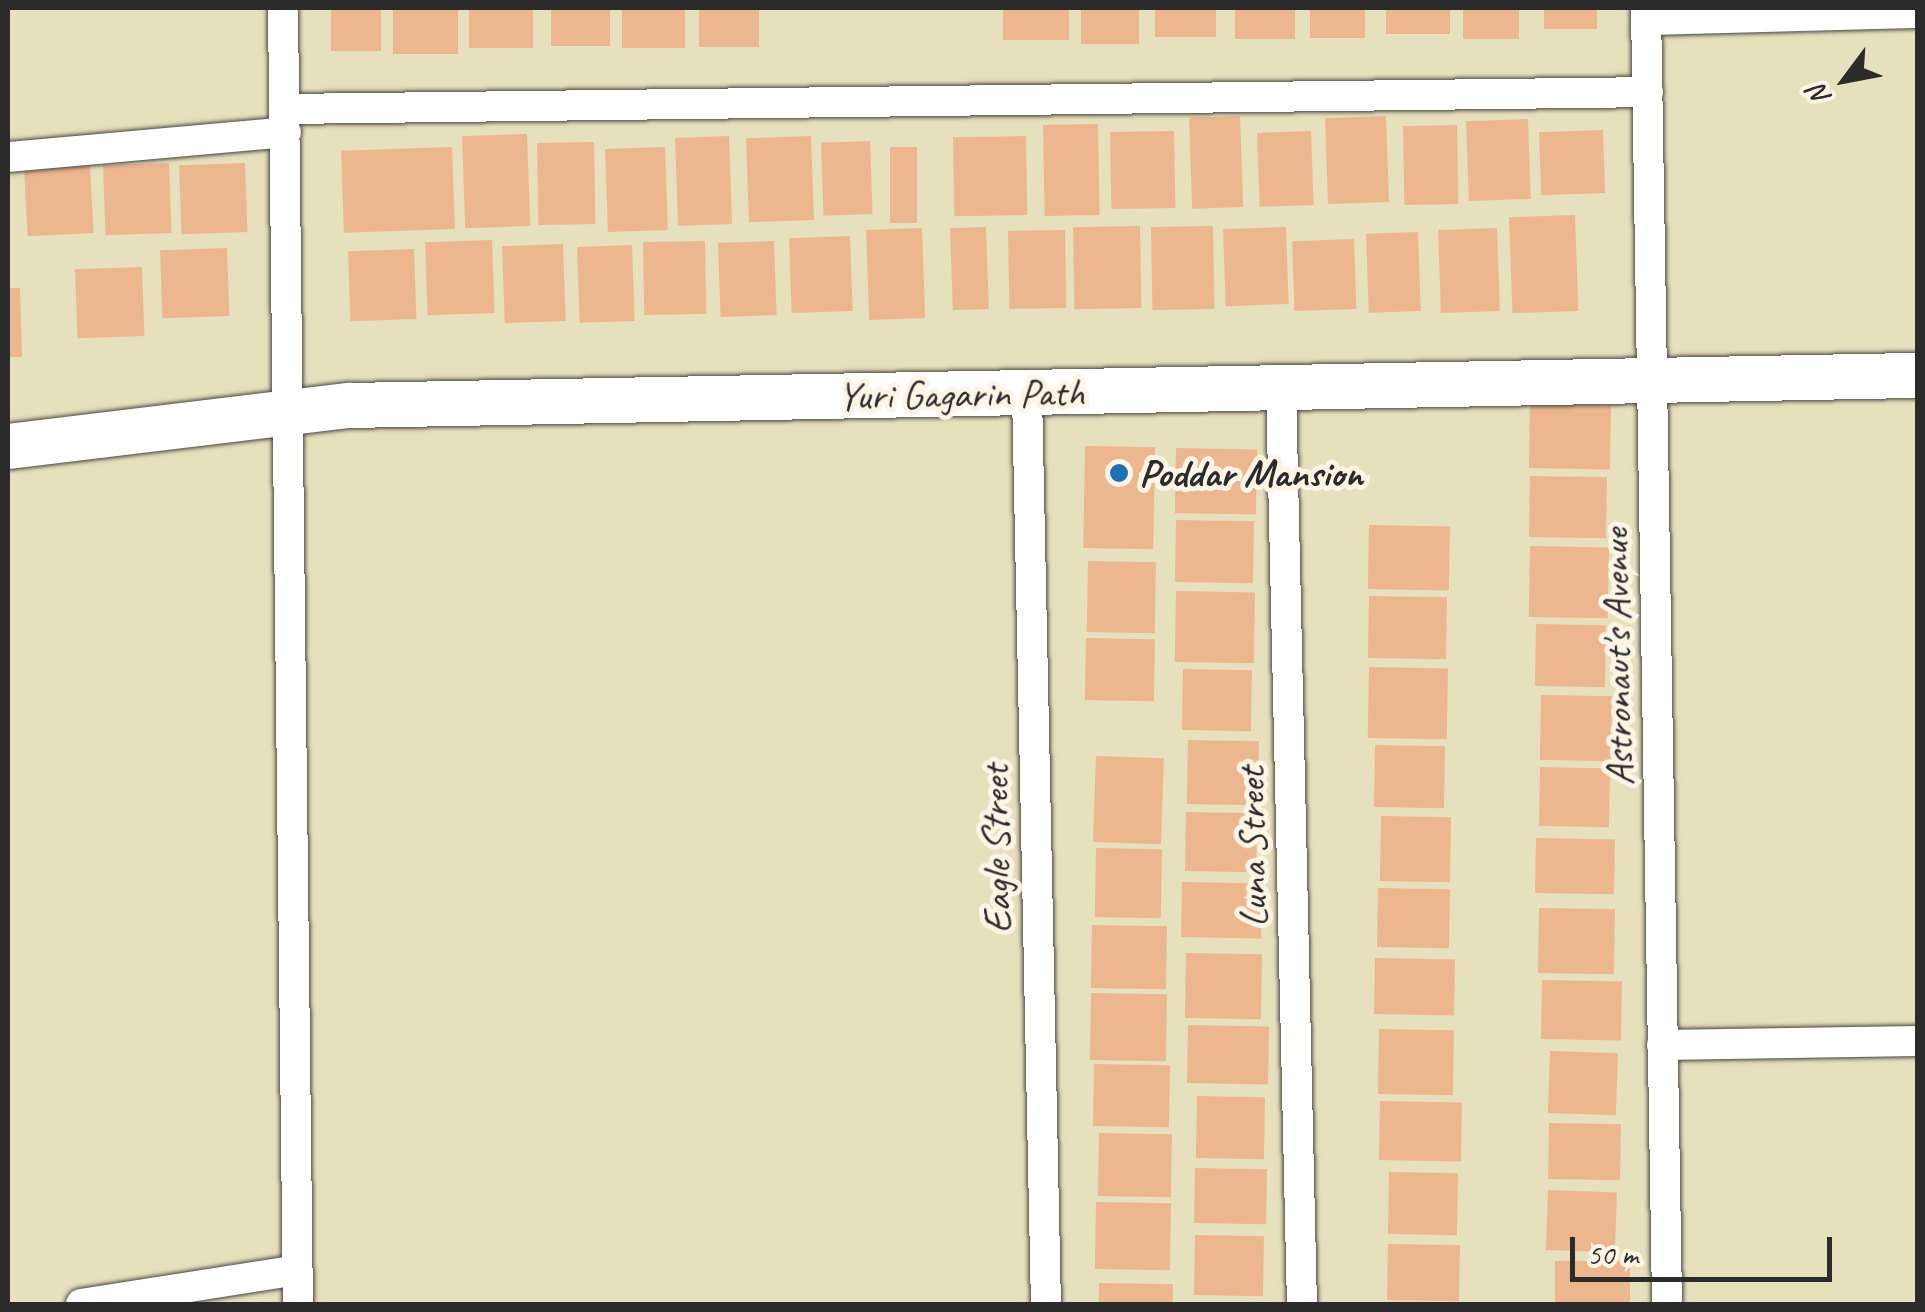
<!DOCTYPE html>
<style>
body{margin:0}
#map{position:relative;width:1925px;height:1312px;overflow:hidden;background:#e7e0bd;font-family:Caveat,sans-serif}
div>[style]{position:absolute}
.building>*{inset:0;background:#ecb68e;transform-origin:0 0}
.roads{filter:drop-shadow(0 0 2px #474641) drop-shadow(0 0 2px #474641)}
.street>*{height:30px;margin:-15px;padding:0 15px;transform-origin:15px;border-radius:15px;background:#fff}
.secondary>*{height:45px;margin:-22.5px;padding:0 22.5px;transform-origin:22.5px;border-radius:22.5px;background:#fff}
.dots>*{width:28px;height:28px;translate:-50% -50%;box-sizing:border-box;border:5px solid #fcf5e5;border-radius:50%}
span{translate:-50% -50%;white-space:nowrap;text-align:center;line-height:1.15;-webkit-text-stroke:10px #fcf5e5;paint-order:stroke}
.street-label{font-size:40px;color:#2b2b2b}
.poi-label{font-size:40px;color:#2b2b2b;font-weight:700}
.left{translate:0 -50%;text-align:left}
.frame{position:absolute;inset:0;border:10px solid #2b2b2b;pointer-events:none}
.north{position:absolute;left:1795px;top:30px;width:100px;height:100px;-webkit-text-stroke:8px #fcf5e5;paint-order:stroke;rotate:238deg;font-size:28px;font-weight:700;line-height:40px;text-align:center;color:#2b2b2b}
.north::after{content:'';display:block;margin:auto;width:35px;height:45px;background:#2b2b2b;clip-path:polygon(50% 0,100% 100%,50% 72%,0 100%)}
.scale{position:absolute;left:1570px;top:1237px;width:262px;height:45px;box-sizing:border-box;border:5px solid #2b2b2b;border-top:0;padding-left:12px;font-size:30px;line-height:35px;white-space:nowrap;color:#2b2b2b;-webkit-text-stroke:8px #fcf5e5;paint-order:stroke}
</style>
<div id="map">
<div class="building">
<i style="left:331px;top:8px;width:50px;height:43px"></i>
<i style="left:393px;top:8px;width:65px;height:46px"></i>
<i style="left:469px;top:8px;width:64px;height:40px"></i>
<i style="left:551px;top:8px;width:59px;height:38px"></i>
<i style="left:622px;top:8px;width:63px;height:40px"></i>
<i style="left:699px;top:8px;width:60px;height:39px"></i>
<i style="left:1003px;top:8px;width:66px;height:32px"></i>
<i style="left:1081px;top:8px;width:58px;height:36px"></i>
<i style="left:1155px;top:8px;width:61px;height:29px"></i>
<i style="left:1235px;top:8px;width:60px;height:31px"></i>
<i style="left:1310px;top:8px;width:55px;height:30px"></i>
<i style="left:1386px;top:8px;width:64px;height:26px"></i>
<i style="left:1463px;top:8px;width:56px;height:31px"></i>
<i style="left:1544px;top:8px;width:53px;height:21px"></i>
<i style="left:1240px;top:116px;width:91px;height:51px;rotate:88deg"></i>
<i style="left:1386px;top:116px;width:86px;height:61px;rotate:88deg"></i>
<i style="left:1528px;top:119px;width:80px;height:62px;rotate:88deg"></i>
<i style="left:1098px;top:124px;width:91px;height:55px;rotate:89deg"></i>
<i style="left:1457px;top:125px;width:79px;height:54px;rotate:89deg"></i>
<i style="left:1603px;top:130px;width:63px;height:64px;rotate:88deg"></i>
<i style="left:1174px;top:131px;width:77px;height:64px;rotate:89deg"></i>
<i style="left:1311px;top:131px;width:74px;height:54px;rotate:88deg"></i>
<i style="left:527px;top:134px;width:92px;height:65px;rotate:88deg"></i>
<i style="left:729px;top:136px;width:88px;height:54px;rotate:88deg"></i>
<i style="left:811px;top:136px;width:84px;height:65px;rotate:88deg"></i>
<i style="left:1026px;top:136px;width:79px;height:73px;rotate:89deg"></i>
<i style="left:870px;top:141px;width:73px;height:49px;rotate:88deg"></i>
<i style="left:594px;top:142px;width:82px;height:57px;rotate:89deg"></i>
<i style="left:452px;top:147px;width:82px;height:111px;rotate:88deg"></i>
<i style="left:665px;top:147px;width:83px;height:60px;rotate:88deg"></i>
<i style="left:890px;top:147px;width:27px;height:76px"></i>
<i style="left:169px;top:163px;width:70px;height:66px;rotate:88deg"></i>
<i style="left:245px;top:163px;width:69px;height:66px;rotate:88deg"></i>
<i style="left:90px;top:165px;width:68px;height:66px;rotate:87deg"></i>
<i style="left:1575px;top:215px;width:96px;height:66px;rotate:88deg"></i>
<i style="left:1140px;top:226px;width:82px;height:67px;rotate:89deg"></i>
<i style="left:1213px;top:226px;width:83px;height:62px;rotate:89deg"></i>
<i style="left:986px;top:227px;width:82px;height:36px;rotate:88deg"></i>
<i style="left:1286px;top:227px;width:77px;height:63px;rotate:88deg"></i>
<i style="left:922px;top:228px;width:90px;height:56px;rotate:88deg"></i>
<i style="left:1497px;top:228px;width:83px;height:59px;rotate:88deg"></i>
<i style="left:1065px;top:230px;width:78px;height:57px;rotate:89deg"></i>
<i style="left:1418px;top:232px;width:79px;height:52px;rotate:88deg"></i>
<i style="left:850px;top:236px;width:75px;height:61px;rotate:88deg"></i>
<i style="left:1354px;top:239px;width:70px;height:62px;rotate:88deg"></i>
<i style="left:492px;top:240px;width:73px;height:67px;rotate:88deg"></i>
<i style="left:705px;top:241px;width:73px;height:62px;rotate:89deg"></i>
<i style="left:774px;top:241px;width:74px;height:56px;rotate:88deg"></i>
<i style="left:563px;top:244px;width:77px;height:61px;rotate:88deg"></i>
<i style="left:632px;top:245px;width:76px;height:55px;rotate:88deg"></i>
<i style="left:227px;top:248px;width:68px;height:67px;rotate:88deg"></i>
<i style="left:414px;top:249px;width:70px;height:66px;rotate:88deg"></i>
<i style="left:142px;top:267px;width:69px;height:67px;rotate:88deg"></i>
<i style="clip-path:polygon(8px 288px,20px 288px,22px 357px,8px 357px)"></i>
<i style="left:1530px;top:404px;width:81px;height:64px;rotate:1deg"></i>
<i style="left:1085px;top:446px;width:70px;height:102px;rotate:1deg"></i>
<i style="left:1176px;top:448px;width:81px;height:65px;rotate:1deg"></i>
<i style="left:1530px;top:476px;width:77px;height:61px;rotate:1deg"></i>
<i style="left:1176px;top:520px;width:78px;height:62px;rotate:1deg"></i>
<i style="left:1369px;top:525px;width:81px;height:64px;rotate:1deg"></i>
<i style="left:1530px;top:546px;width:79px;height:71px;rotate:1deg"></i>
<i style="left:1088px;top:561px;width:68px;height:71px;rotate:1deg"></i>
<i style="left:1176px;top:591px;width:79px;height:71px;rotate:1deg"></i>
<i style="left:1369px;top:596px;width:78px;height:62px;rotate:1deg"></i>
<i style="left:1536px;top:624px;width:70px;height:62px;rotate:1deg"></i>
<i style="left:1086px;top:638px;width:69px;height:62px;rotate:1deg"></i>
<i style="left:1369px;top:667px;width:79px;height:71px;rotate:1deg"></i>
<i style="left:1183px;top:669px;width:69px;height:61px;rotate:1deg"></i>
<i style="left:1541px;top:695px;width:71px;height:65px;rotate:1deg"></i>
<i style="left:1188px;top:740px;width:71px;height:64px;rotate:1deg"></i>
<i style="left:1375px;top:745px;width:70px;height:62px;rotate:1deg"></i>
<i style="left:1096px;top:756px;width:68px;height:86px;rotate:2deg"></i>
<i style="left:1540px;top:767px;width:70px;height:59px;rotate:1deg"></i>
<i style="left:1186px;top:812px;width:71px;height:59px;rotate:1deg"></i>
<i style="left:1381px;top:816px;width:70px;height:65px;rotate:1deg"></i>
<i style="left:1536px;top:838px;width:79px;height:55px;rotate:1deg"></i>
<i style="left:1096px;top:848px;width:66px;height:69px;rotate:1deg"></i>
<i style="left:1182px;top:882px;width:80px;height:55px;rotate:1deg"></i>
<i style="left:1378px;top:888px;width:72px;height:59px;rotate:1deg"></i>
<i style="left:1539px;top:908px;width:76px;height:65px;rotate:1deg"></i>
<i style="left:1092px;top:925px;width:75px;height:63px;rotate:1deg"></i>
<i style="left:1186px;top:953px;width:76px;height:65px;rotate:1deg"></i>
<i style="left:1375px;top:958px;width:80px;height:56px;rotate:1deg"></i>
<i style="left:1542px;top:980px;width:80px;height:59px;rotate:1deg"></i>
<i style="left:1091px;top:993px;width:76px;height:67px;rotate:1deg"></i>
<i style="left:1188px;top:1025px;width:81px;height:58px;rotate:1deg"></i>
<i style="left:1379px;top:1029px;width:75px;height:65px;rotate:1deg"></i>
<i style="left:1550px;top:1051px;width:68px;height:62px;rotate:2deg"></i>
<i style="left:1094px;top:1064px;width:76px;height:62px;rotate:1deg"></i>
<i style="left:1197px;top:1096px;width:68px;height:62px;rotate:1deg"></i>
<i style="left:1380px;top:1101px;width:82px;height:59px;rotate:1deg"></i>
<i style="left:1549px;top:1123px;width:72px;height:56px;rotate:1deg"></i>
<i style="left:1099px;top:1133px;width:73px;height:63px;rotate:1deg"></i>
<i style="left:1195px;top:1168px;width:72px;height:55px;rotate:1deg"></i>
<i style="left:1389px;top:1172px;width:69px;height:62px;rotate:1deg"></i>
<i style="left:1548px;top:1190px;width:69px;height:60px;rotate:2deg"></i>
<i style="left:1096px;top:1202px;width:75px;height:67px;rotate:1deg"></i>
<i style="left:1195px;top:1235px;width:69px;height:60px;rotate:1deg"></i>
<i style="left:1388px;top:1244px;width:72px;height:56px;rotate:1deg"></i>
<i style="left:1555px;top:1261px;width:75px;height:43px"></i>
<i style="left:1099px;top:1283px;width:74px;height:21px;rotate:1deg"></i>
</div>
<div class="roads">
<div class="street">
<i style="left:283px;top:8px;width:1296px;rotate:89.34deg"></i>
<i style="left:1646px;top:8px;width:1296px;rotate:89.07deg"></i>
<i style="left:1646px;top:20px;width:272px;rotate:-1.5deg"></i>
<i style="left:285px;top:109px;width:1363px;rotate:-0.71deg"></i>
<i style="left:8px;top:157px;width:279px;rotate:-5.1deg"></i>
<i style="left:1281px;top:388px;width:916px;rotate:88.69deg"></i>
<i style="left:1027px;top:393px;width:911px;rotate:88.81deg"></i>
<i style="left:1662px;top:1045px;width:256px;rotate:-0.9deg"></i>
<i style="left:81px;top:1304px;width:219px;rotate:-8.9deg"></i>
</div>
<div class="secondary">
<i style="left:8px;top:446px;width:343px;rotate:-6.9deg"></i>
<i style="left:349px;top:405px;width:1569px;rotate:-1.1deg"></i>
</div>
</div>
<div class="dots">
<i style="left:1119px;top:473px;background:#1f6fb2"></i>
</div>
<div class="street-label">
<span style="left:961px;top:394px;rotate:-1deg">Yuri Gagarin Path</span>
<span style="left:1617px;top:657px;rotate:-91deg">Astronaut's Avenue</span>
<span style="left:1252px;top:847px;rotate:-91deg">Luna Street</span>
<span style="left:996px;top:849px;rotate:-91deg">Eagle Street</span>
</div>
<div class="poi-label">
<span class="left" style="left:1139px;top:473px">Poddar Mansion</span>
</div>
<div class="frame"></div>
<div class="north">N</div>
<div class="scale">50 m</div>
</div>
